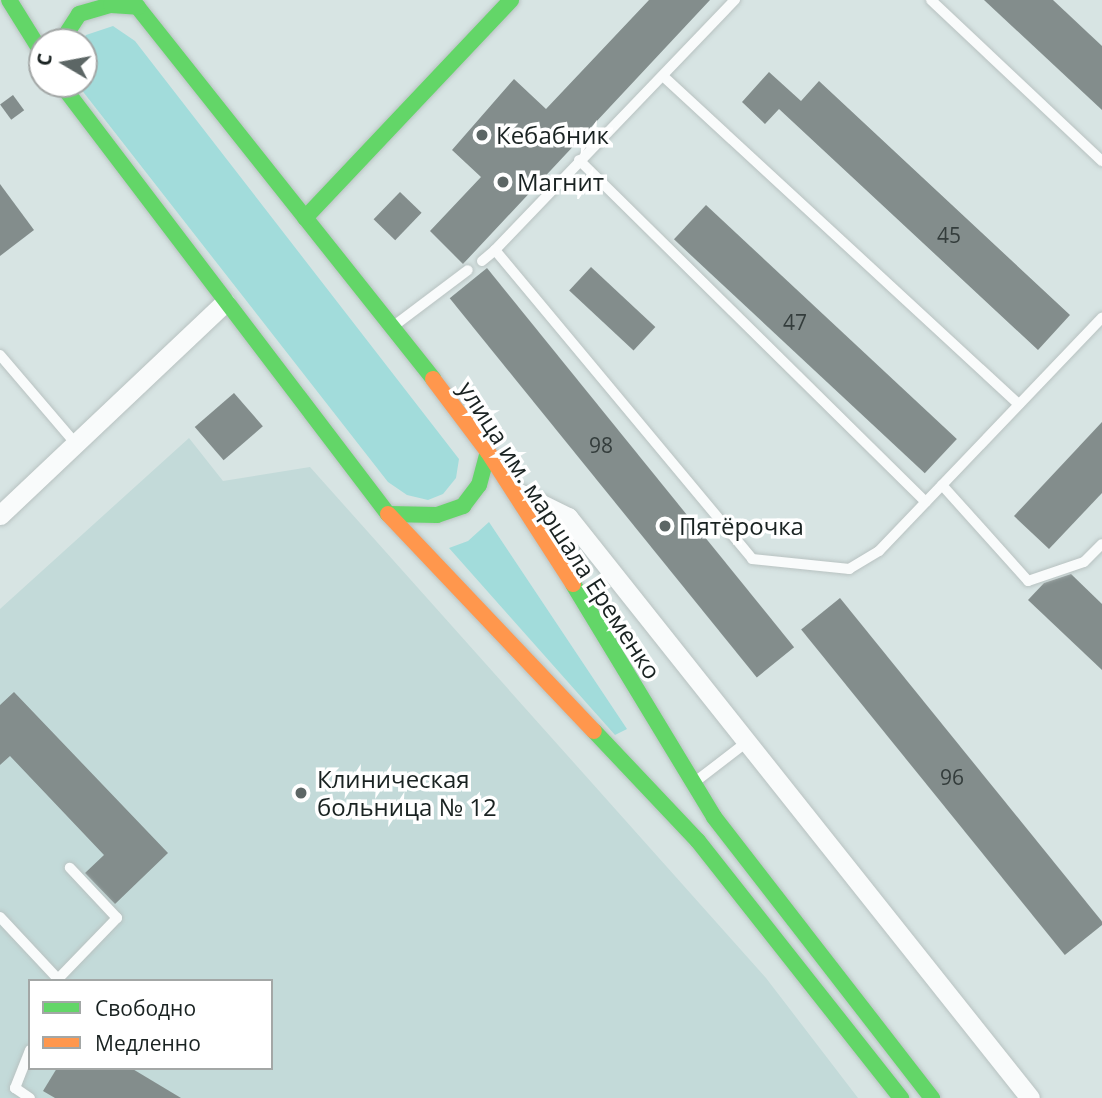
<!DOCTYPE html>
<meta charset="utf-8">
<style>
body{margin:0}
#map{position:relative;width:1102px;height:1098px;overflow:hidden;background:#d7e4e3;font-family:"Open Sans",sans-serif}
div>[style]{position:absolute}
.built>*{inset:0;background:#c3dad9}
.green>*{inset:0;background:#a2dcdb}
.building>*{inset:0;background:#838d8c;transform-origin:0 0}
.roads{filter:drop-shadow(0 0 2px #b8c2c1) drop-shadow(0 0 2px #b8c2c1)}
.lane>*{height:10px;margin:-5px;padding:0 5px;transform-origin:5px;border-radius:5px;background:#f9fbfb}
.street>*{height:19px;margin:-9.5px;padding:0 9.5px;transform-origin:9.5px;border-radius:9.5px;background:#f9fbfb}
.fast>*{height:16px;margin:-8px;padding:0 8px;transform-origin:8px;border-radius:8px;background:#63d668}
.slow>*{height:16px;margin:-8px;padding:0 8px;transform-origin:8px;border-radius:8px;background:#ff974d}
.dots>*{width:19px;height:19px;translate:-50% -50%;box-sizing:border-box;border:4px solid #fff;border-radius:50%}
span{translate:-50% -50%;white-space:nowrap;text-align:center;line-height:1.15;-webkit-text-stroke:7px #fff;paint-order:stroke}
.number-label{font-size:21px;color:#343d3c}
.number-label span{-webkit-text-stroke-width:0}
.poi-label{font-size:24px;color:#192221}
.left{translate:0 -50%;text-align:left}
.street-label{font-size:24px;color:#192221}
.legend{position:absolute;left:28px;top:979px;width:245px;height:91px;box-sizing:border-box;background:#fff;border:2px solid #a3a7a6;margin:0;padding:9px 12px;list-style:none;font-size:21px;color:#192221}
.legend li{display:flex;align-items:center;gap:14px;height:35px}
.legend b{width:35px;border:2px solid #a3a7a6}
.north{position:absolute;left:28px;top:28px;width:70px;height:70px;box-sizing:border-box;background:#fff;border:2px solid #a3a7a6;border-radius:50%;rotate:280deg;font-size:19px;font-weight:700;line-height:28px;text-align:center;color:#192221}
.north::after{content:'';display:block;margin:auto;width:24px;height:32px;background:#5c6665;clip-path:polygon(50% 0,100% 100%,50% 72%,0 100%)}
</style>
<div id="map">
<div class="built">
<i style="clip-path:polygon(evenodd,189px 438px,223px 481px,310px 467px,766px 978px,858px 1098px,0 1098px,0 609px,189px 438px,30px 981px,271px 981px,271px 1068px,30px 1068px,30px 981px)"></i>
</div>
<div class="green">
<i style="clip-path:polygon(113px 26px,135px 41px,459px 459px,456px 478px,443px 494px,428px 500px,407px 495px,388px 482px,77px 84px,84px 84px,82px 42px,86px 35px)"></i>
<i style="clip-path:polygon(489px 522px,627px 729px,615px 735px,449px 548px,468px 541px)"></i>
</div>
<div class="building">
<i style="clip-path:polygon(649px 0,710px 0,463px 264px,430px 231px,481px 177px,452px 150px,514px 79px,546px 109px)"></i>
<i style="clip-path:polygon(984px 0,1053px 0,1102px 46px,1102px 110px)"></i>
<i style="clip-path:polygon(769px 72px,801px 101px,819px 81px,1070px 315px,1038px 350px,779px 109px,765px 124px,742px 102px)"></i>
<i style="left:13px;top:95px;width:19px;height:16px;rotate:54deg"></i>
<i style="clip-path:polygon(0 184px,34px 230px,0 256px)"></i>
<i style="left:400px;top:192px;width:30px;height:38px;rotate:44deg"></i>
<i style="left:706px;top:205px;width:343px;height:47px;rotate:43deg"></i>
<i style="left:591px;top:267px;width:88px;height:32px;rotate:43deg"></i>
<i style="left:487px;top:268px;width:488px;height:48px;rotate:51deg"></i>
<i style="left:234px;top:393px;width:44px;height:52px;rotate:49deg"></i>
<i style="clip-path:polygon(1102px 422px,1102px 493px,1049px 549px,1014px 516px)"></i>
<i style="clip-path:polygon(1071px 574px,1102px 604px,1102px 670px,1028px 600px,1044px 583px)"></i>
<i style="left:840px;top:598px;width:419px;height:50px;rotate:51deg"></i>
<i style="clip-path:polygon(14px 692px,168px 853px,115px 904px,85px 873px,104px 855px,10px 756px,0 765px,0 705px)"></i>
<i style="clip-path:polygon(57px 1068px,131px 1068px,181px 1098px,55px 1098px,43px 1091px)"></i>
</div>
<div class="roads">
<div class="lane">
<i style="left:931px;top:0;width:235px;rotate:43.3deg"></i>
<i style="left:663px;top:76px;width:484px;rotate:42.7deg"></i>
<i style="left:579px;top:160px;width:487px;rotate:44.6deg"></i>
<i style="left:495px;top:250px;width:402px;rotate:50.2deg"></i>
<i style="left:752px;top:559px;width:98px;rotate:5.9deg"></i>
<i style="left:849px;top:569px;width:35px;rotate:-31deg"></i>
<i style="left:879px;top:551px;width:323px;rotate:-46.3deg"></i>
<i style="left:482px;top:261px;width:17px;rotate:-40deg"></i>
<i style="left:495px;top:250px;width:347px;rotate:-46.2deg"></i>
<i style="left:399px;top:322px;width:86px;rotate:-37deg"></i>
<i style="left:0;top:355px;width:117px;rotate:49.5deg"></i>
<i style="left:942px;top:485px;width:129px;rotate:48.1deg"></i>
<i style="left:1028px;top:581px;width:59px;rotate:-18.7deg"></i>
<i style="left:1084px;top:562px;width:25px;rotate:-45deg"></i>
<i style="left:700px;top:778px;width:59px;rotate:-37.5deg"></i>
<i style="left:0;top:917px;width:85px;rotate:46.9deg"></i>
<i style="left:58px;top:979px;width:85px;rotate:-46deg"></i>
<i style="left:117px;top:918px;width:69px;rotate:-133.2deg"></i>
<i style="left:30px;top:1050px;width:41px;rotate:111.5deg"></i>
<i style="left:15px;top:1088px;width:18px;rotate:34deg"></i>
</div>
<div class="street">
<i style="left:519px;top:493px;width:55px;rotate:26.1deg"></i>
<i style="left:568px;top:517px;width:742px;rotate:51.51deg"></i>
<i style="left:0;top:515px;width:310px;rotate:-43.4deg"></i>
</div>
<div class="fast">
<i style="left:9px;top:0;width:62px;rotate:58.1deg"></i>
<i style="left:132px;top:0;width:484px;rotate:51.5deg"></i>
<i style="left:61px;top:42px;width:33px;rotate:-57deg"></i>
<i style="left:79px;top:14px;width:33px;rotate:-16deg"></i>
<i style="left:111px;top:5px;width:27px;rotate:4deg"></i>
<i style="left:61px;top:84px;width:540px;rotate:52.75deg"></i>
<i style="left:305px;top:218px;width:300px;rotate:-46.6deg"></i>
<i style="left:388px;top:514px;width:49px;rotate:1.2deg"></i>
<i style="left:437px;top:515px;width:28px;rotate:-19deg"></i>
<i style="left:463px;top:506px;width:26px;rotate:-53deg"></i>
<i style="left:479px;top:485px;width:34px;rotate:-75deg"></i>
<i style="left:573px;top:584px;width:272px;rotate:58.8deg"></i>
<i style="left:714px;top:817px;width:356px;rotate:52.2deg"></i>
<i style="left:594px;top:731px;width:151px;rotate:46.6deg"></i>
<i style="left:698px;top:841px;width:328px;rotate:51.7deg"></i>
</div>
<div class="slow">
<i style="left:433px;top:379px;width:91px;rotate:53deg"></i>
<i style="left:488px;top:452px;width:157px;rotate:57.2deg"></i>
<i style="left:388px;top:514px;width:299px;rotate:46.5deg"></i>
</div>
</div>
<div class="dots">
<i style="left:482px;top:135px;background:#5c6665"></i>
<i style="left:503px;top:182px;background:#5c6665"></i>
<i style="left:665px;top:526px;background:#5c6665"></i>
<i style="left:301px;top:793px;background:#5c6665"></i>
</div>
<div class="number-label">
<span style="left:949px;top:235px">45</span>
<span style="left:795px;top:322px">47</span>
<span style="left:601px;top:445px">98</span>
<span style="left:952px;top:777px">96</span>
</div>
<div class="poi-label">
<span class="left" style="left:496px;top:135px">Кебабник</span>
<span class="left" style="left:517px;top:182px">Магнит</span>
<span class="left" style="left:679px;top:526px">Пятёрочка</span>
<span class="left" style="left:317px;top:793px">Клиническая<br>больница № 12</span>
</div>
<div class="street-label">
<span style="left:560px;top:530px;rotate:57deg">улица им. маршала Еременко</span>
</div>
<ul class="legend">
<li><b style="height:9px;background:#63d668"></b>Свободно</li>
<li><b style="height:9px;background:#ff974d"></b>Медленно</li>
</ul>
<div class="north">С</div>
</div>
